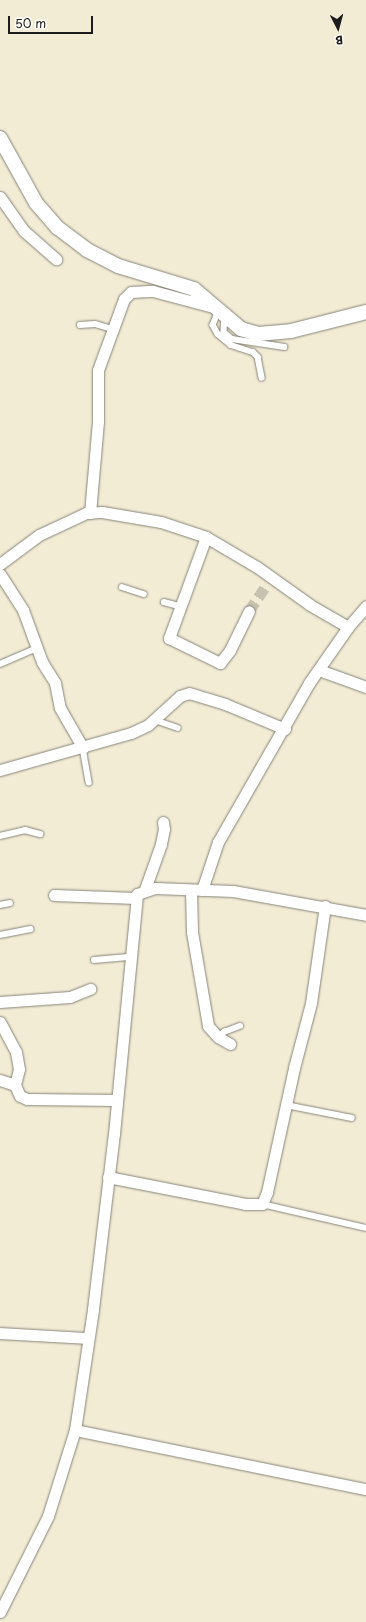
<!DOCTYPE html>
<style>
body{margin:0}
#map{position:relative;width:366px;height:1622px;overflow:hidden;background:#f2ecd5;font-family:"Playpen Sans",sans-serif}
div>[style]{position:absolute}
.minor-tunnel>*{height:11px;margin-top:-5.5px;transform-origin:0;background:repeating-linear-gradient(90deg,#c7c2b0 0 11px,transparent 0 16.5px)}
.roads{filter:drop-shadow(0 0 1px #878478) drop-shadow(0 0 1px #878478)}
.service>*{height:5.5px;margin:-2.75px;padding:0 2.75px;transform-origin:2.75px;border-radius:2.75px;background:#fff}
.minor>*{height:11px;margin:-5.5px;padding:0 5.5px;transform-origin:5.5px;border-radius:5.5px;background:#fff}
.tertiary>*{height:14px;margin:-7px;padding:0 7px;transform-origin:7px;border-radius:7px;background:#fff}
span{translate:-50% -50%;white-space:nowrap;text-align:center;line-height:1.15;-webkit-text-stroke:3px #fdfcf7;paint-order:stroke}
.north{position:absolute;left:318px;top:8px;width:40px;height:40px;-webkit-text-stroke:3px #fdfcf7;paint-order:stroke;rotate:174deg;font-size:11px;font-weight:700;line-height:16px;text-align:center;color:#1c1c1c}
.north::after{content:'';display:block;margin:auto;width:14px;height:18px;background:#1c1c1c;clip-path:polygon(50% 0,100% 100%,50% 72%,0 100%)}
.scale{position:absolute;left:8px;top:16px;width:85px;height:18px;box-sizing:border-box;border:2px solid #1c1c1c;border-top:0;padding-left:5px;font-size:12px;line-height:14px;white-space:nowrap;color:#1c1c1c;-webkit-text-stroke:3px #fdfcf7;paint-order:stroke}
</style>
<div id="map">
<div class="minor-tunnel">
<i style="left:249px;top:611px;width:29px;rotate:-56deg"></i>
</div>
<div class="roads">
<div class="service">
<i style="left:219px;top:311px;width:15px;rotate:113deg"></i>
<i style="left:213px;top:325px;width:10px;rotate:61deg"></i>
<i style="left:218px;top:334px;width:17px;rotate:40deg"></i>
<i style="left:231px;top:345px;width:23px;rotate:18deg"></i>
<i style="left:253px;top:352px;width:7px;rotate:45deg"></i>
<i style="left:258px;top:357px;width:21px;rotate:79deg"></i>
<i style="left:225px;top:317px;width:15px;rotate:94deg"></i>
<i style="left:224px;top:332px;width:11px;rotate:41deg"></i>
<i style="left:232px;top:339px;width:53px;rotate:8.7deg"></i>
<i style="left:80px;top:325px;width:15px;rotate:-4deg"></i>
<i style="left:95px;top:324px;width:19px;rotate:16deg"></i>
<i style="left:122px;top:587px;width:23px;rotate:18deg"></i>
<i style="left:164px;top:602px;width:16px;rotate:15deg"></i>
<i style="left:0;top:664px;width:40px;rotate:-23.4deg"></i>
<i style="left:155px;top:720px;width:24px;rotate:19deg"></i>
<i style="left:83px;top:748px;width:35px;rotate:80deg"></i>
<i style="left:0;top:836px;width:26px;rotate:-13deg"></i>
<i style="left:25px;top:830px;width:16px;rotate:15deg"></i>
<i style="left:0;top:905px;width:10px;rotate:-11deg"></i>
<i style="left:0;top:935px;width:31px;rotate:-11deg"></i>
<i style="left:94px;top:960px;width:37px;rotate:-5deg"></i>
<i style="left:218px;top:1037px;width:8px;rotate:-40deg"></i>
<i style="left:224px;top:1032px;width:17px;rotate:-21deg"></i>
<i style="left:286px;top:1105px;width:67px;rotate:11.1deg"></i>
<i style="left:262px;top:1204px;width:107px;rotate:13deg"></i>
</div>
<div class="minor">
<i style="left:0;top:197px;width:42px;rotate:54.8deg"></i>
<i style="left:24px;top:231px;width:43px;rotate:41.2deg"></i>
<i style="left:90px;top:513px;width:92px;rotate:-85deg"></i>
<i style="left:98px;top:421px;width:51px;rotate:-90deg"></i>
<i style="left:98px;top:370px;width:76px;rotate:-69.9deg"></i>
<i style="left:124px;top:299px;width:10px;rotate:-45deg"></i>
<i style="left:131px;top:292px;width:22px;rotate:-3deg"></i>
<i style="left:153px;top:291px;width:62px;rotate:14.9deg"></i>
<i style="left:206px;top:537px;width:59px;rotate:30.5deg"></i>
<i style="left:257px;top:567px;width:65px;rotate:35.6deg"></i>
<i style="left:310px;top:605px;width:44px;rotate:30.1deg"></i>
<i style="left:0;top:564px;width:49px;rotate:-36.6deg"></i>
<i style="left:39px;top:535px;width:52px;rotate:-25.1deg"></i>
<i style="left:86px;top:513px;width:16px;rotate:-4deg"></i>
<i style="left:102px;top:512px;width:60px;rotate:9.6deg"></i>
<i style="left:161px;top:522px;width:47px;rotate:18.4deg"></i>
<i style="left:206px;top:537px;width:108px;rotate:110.1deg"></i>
<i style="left:169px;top:638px;width:57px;rotate:26.1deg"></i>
<i style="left:220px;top:663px;width:16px;rotate:-52deg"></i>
<i style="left:230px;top:650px;width:43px;rotate:-64deg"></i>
<i style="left:0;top:574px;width:43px;rotate:57.4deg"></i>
<i style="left:23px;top:610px;width:55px;rotate:69.9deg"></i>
<i style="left:42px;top:662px;width:25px;rotate:58deg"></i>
<i style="left:55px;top:683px;width:25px;rotate:79deg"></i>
<i style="left:60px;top:708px;width:46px;rotate:60.1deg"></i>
<i style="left:319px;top:670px;width:50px;rotate:19.9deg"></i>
<i style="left:0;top:770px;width:136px;rotate:-15.8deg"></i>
<i style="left:131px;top:733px;width:19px;rotate:-25deg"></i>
<i style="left:148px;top:725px;width:43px;rotate:-42.2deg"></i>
<i style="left:180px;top:696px;width:9px;rotate:-18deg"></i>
<i style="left:189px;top:693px;width:38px;rotate:17deg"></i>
<i style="left:225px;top:704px;width:65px;rotate:22.6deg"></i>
<i style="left:145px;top:889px;width:48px;rotate:-70.4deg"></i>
<i style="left:161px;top:844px;width:15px;rotate:-79deg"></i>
<i style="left:164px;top:829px;width:7px;rotate:-98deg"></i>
<i style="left:191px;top:890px;width:42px;rotate:88.6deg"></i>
<i style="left:192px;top:932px;width:95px;rotate:80.3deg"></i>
<i style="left:208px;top:1026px;width:15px;rotate:48deg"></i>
<i style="left:218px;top:1037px;width:14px;rotate:30deg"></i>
<i style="left:202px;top:890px;width:51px;rotate:-71.6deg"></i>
<i style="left:218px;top:842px;width:183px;rotate:-60.2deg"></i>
<i style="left:309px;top:683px;width:68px;rotate:-55.1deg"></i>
<i style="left:348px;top:627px;width:28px;rotate:-49deg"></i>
<i style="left:54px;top:895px;width:82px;rotate:2.1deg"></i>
<i style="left:0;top:1002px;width:70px;rotate:-4.1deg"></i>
<i style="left:70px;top:997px;width:22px;rotate:-22deg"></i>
<i style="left:0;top:1022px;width:34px;rotate:62deg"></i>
<i style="left:16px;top:1052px;width:17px;rotate:80deg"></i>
<i style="left:19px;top:1069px;width:16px;rotate:104deg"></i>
<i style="left:15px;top:1085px;width:12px;rotate:66deg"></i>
<i style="left:20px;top:1096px;width:8px;rotate:23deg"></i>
<i style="left:27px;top:1099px;width:90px;rotate:0.6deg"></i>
<i style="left:0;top:1080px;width:16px;rotate:18deg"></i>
<i style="left:108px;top:1177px;width:140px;rotate:11.1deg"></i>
<i style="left:245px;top:1204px;width:17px"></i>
<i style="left:262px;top:1204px;width:13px;rotate:-67deg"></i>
<i style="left:267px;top:1192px;width:127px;rotate:-77.7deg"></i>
<i style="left:294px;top:1068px;width:67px;rotate:-75.3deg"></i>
<i style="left:311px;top:1003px;width:98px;rotate:-81.8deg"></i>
<i style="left:0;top:1333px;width:88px;rotate:3.3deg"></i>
<i style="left:75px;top:1430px;width:297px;rotate:11.5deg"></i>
<i style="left:0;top:1612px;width:107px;rotate:-63.4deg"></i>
<i style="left:48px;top:1516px;width:90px;rotate:-72.6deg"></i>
<i style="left:75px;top:1430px;width:122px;rotate:-81.5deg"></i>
<i style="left:93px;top:1309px;width:176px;rotate:-83.2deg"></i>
<i style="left:114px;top:1134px;width:241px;rotate:-84.5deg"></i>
<i style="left:137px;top:894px;width:19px;rotate:-18deg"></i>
<i style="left:155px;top:888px;width:78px;rotate:2.2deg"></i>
<i style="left:233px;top:891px;width:135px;rotate:10.2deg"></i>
</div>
<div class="tertiary">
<i style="left:0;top:138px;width:74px;rotate:61deg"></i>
<i style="left:36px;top:203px;width:33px;rotate:49deg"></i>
<i style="left:58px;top:228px;width:36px;rotate:37deg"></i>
<i style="left:87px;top:250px;width:35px;rotate:27deg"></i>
<i style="left:118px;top:266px;width:79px;rotate:16.8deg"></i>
<i style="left:194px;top:289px;width:62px;rotate:40.4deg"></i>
<i style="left:241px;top:329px;width:18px;rotate:16deg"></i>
<i style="left:258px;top:334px;width:33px;rotate:-5deg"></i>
<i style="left:291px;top:331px;width:77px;rotate:-14.2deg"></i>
</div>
</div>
<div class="north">B</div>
<div class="scale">50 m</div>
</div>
